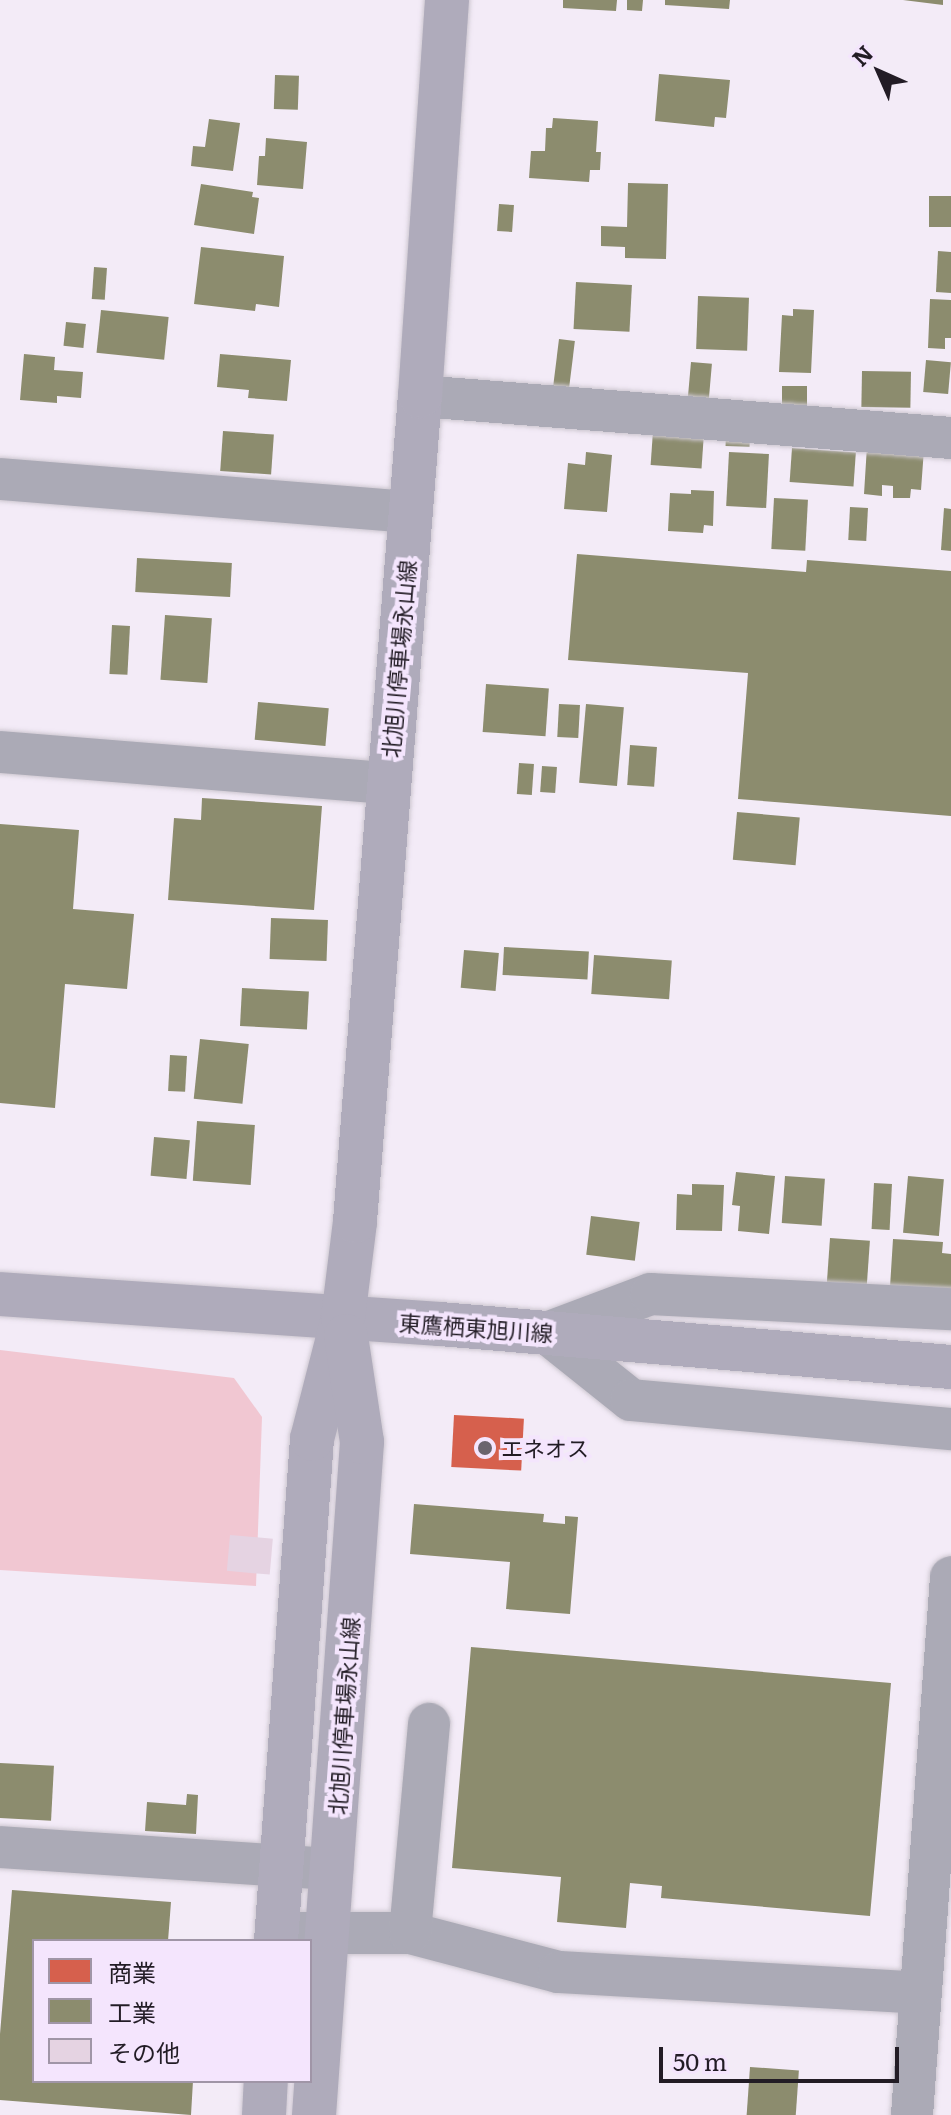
<!DOCTYPE html>
<meta charset="utf-8">
<style>
body{margin:0}
#map{position:relative;width:951px;height:2115px;overflow:hidden;background:#f3ebf7;font-family:Literata,"Noto Sans JP",serif}
div>[style]{position:absolute}
.green>*{inset:0;background:#f1c7d2}
.shops>*{inset:0;background:#d6604d;transform-origin:0 0}
.industry>*{inset:0;background:#8c8c6e;transform-origin:0 0}
.building>*{inset:0;background:#e5d3e2;transform-origin:0 0}
.roads{filter:drop-shadow(0 0 2px #cdc7d0) drop-shadow(0 0 2px #cdc7d0)}
.minor>*{height:42px;margin:-21px;padding:0 21px;transform-origin:21px;border-radius:21px;background:#abaab6}
.major>*{height:44px;margin:-22px;padding:0 22px;transform-origin:22px;border-radius:22px;background:#afabbb}
.dots>*{width:22px;height:22px;translate:-50% -50%;box-sizing:border-box;border:4px solid #f4e5fd;border-radius:50%}
span{translate:-50% -50%;white-space:nowrap;text-align:center;line-height:1.15;-webkit-text-stroke:8px #f4e5fd;paint-order:stroke}
.street-label{font-size:22px;color:#221c25}
.poi-label{font-size:22px;color:#221c25}
.left{translate:0 -50%;text-align:left}
.legend{position:absolute;left:32px;top:1939px;width:280px;height:144px;box-sizing:border-box;background:#f4e5fd;border:2px solid #a095a7;margin:0;padding:10px 14px;list-style:none;font-size:24px;color:#221c25}
.legend li{display:flex;align-items:center;gap:16px;height:40px}
.legend b{width:40px;border:2px solid #a095a7}
.north{position:absolute;left:839px;top:32px;width:80px;height:80px;-webkit-text-stroke:6px #f4e5fd;paint-order:stroke;rotate:315deg;font-size:22px;font-weight:700;line-height:32px;text-align:center;color:#221c25}
.north::after{content:'';display:block;margin:auto;width:28px;height:36px;background:#221c25;clip-path:polygon(50% 0,100% 100%,50% 72%,0 100%)}
.scale{position:absolute;left:659px;top:2047px;width:240px;height:36px;box-sizing:border-box;border:4px solid #221c25;border-top:0;padding-left:10px;font-size:24px;line-height:28px;white-space:nowrap;color:#221c25;-webkit-text-stroke:6px #f4e5fd;paint-order:stroke}
</style>
<div id="map">
<div class="green">
<i style="clip-path:polygon(0 1350px,234px 1378px,262px 1417px,256px 1586px,0 1570px)"></i>
</div>
<div class="shops">
<i style="left:454px;top:1415px;width:70px;height:52px;rotate:3deg"></i>
</div>
<div class="industry">
<i style="clip-path:polygon(563px 0,617px 0,616px 11px,563px 8px)"></i>
<i style="clip-path:polygon(627px 0,643px 0,642px 11px,627px 10px)"></i>
<i style="clip-path:polygon(665px 0,730px 0,729px 9px,665px 5px)"></i>
<i style="clip-path:polygon(903px 0,943px 0,943px 5px)"></i>
<i style="clip-path:polygon(659px 74px,730px 80px,726px 118px,715px 117px,714px 127px,655px 121px)"></i>
<i style="left:275px;top:75px;width:24px;height:34px;rotate:2deg"></i>
<i style="clip-path:polygon(553px 118px,598px 121px,596px 152px,601px 152px,600px 170px,590px 170px,589px 182px,529px 178px,531px 151px,545px 151px,546px 128px,552px 128px)"></i>
<i style="clip-path:polygon(209px 119px,240px 123px,233px 171px,191px 166px,193px 146px,205px 147px)"></i>
<i style="clip-path:polygon(266px 138px,307px 142px,303px 189px,257px 185px,259px 156px,265px 156px)"></i>
<i style="clip-path:polygon(628px 183px,668px 184px,666px 259px,625px 258px,625px 247px,601px 246px,601px 226px,627px 227px)"></i>
<i style="clip-path:polygon(201px 184px,253px 192px,252px 197px,259px 198px,254px 234px,194px 225px)"></i>
<i style="left:929px;top:196px;width:22px;height:31px"></i>
<i style="left:499px;top:204px;width:15px;height:27px;rotate:4deg"></i>
<i style="clip-path:polygon(201px 247px,284px 256px,279px 307px,256px 304px,255px 311px,194px 304px)"></i>
<i style="clip-path:polygon(938px 251px,951px 252px,951px 293px,936px 292px)"></i>
<i style="left:94px;top:267px;width:13px;height:32px;rotate:4deg"></i>
<i style="left:576px;top:282px;width:56px;height:47px;rotate:3deg"></i>
<i style="left:698px;top:296px;width:51px;height:53px;rotate:2deg"></i>
<i style="clip-path:polygon(930px 299px,951px 300px,951px 338px,945px 338px,945px 349px,928px 348px)"></i>
<i style="clip-path:polygon(793px 309px,814px 310px,811px 373px,779px 372px,782px 315px,793px 316px)"></i>
<i style="left:101px;top:310px;width:68px;height:43px;rotate:6deg"></i>
<i style="left:66px;top:322px;width:20px;height:24px;rotate:6deg"></i>
<i style="left:559px;top:339px;width:16px;height:52px;rotate:7deg"></i>
<i style="clip-path:polygon(24px 354px,55px 357px,54px 370px,83px 372px,81px 398px,57px 396px,57px 403px,20px 400px)"></i>
<i style="clip-path:polygon(220px 354px,291px 360px,287px 401px,248px 398px,249px 390px,217px 387px)"></i>
<i style="left:926px;top:360px;width:25px;height:32px;rotate:5deg"></i>
<i style="left:691px;top:362px;width:21px;height:35px;rotate:5deg"></i>
<i style="left:862px;top:371px;width:49px;height:36px;rotate:1deg"></i>
<i style="left:782px;top:386px;width:25px;height:19px"></i>
<i style="left:223px;top:431px;width:51px;height:40px;rotate:4deg"></i>
<i style="left:653px;top:431px;width:51px;height:34px;rotate:4deg"></i>
<i style="left:726px;top:433px;width:24px;height:13px;rotate:2deg"></i>
<i style="clip-path:polygon(867px 446px,924px 449px,921px 490px,911px 489px,910px 498px,893px 498px,893px 486px,882px 485px,882px 496px,864px 494px)"></i>
<i style="left:792px;top:448px;width:64px;height:34px;rotate:4deg"></i>
<i style="clip-path:polygon(586px 452px,612px 455px,607px 512px,564px 509px,568px 463px,585px 465px)"></i>
<i style="left:729px;top:452px;width:40px;height:54px;rotate:3deg"></i>
<i style="clip-path:polygon(691px 490px,714px 491px,713px 526px,704px 525px,703px 533px,668px 531px,670px 493px,691px 494px)"></i>
<i style="left:774px;top:498px;width:34px;height:51px;rotate:3deg"></i>
<i style="left:850px;top:507px;width:18px;height:33px;rotate:3deg"></i>
<i style="clip-path:polygon(944px 508px,951px 509px,951px 551px,941px 550px)"></i>
<i style="clip-path:polygon(577px 554px,806px 572px,807px 560px,951px 571px,951px 816px,738px 799px,748px 673px,568px 660px)"></i>
<i style="left:137px;top:558px;width:95px;height:34px;rotate:3deg"></i>
<i style="left:165px;top:615px;width:47px;height:65px;rotate:4deg"></i>
<i style="left:112px;top:625px;width:18px;height:49px;rotate:3deg"></i>
<i style="left:486px;top:684px;width:63px;height:48px;rotate:4deg"></i>
<i style="left:258px;top:702px;width:71px;height:38px;rotate:5deg"></i>
<i style="left:559px;top:704px;width:21px;height:33px;rotate:3deg"></i>
<i style="left:586px;top:704px;width:38px;height:79px;rotate:5deg"></i>
<i style="left:630px;top:745px;width:27px;height:40px;rotate:4deg"></i>
<i style="left:519px;top:763px;width:15px;height:31px;rotate:4deg"></i>
<i style="left:542px;top:766px;width:15px;height:26px;rotate:4deg"></i>
<i style="clip-path:polygon(202px 798px,322px 806px,314px 910px,168px 900px,174px 818px,201px 820px)"></i>
<i style="left:737px;top:812px;width:63px;height:48px;rotate:5deg"></i>
<i style="clip-path:polygon(0 824px,79px 830px,73px 909px,134px 914px,127px 989px,65px 984px,55px 1108px,0 1103px)"></i>
<i style="left:271px;top:918px;width:57px;height:41px;rotate:2deg"></i>
<i style="left:504px;top:947px;width:85px;height:28px;rotate:3deg"></i>
<i style="left:464px;top:950px;width:35px;height:38px;rotate:5deg"></i>
<i style="left:594px;top:955px;width:78px;height:39px;rotate:4deg"></i>
<i style="left:242px;top:988px;width:67px;height:38px;rotate:3deg"></i>
<i style="left:200px;top:1039px;width:49px;height:60px;rotate:6deg"></i>
<i style="left:170px;top:1055px;width:17px;height:36px;rotate:3deg"></i>
<i style="left:197px;top:1121px;width:58px;height:60px;rotate:4deg"></i>
<i style="left:154px;top:1137px;width:36px;height:39px;rotate:5deg"></i>
<i style="clip-path:polygon(736px 1172px,775px 1176px,769px 1234px,738px 1231px,740px 1206px,732px 1205px)"></i>
<i style="left:785px;top:1176px;width:40px;height:47px;rotate:4deg"></i>
<i style="left:908px;top:1176px;width:36px;height:57px;rotate:5deg"></i>
<i style="left:874px;top:1183px;width:18px;height:46px;rotate:3deg"></i>
<i style="clip-path:polygon(692px 1184px,724px 1185px,722px 1231px,676px 1230px,677px 1194px,692px 1195px)"></i>
<i style="left:591px;top:1216px;width:49px;height:39px;rotate:7deg"></i>
<i style="left:830px;top:1238px;width:40px;height:44px;rotate:4deg"></i>
<i style="clip-path:polygon(893px 1239px,943px 1242px,942px 1253px,951px 1254px,951px 1291px,890px 1287px)"></i>
<i style="clip-path:polygon(414px 1504px,544px 1514px,543px 1522px,565px 1524px,565px 1516px,578px 1517px,570px 1614px,506px 1609px,510px 1562px,410px 1554px)"></i>
<i style="clip-path:polygon(471px 1647px,891px 1683px,870px 1916px,661px 1898px,662px 1886px,630px 1883px,626px 1928px,557px 1922px,561px 1877px,452px 1868px)"></i>
<i style="left:0;top:1763px;width:54px;height:55px;rotate:3deg"></i>
<i style="clip-path:polygon(187px 1794px,198px 1795px,196px 1834px,145px 1831px,147px 1802px,186px 1805px)"></i>
<i style="clip-path:polygon(12px 1890px,171px 1902px,168px 1941px,34px 1941px,34px 2081px,193px 2081px,191px 2115px,0 2100px,0 2034px)"></i>
<i style="left:750px;top:2067px;width:49px;height:48px;rotate:4deg"></i>
</div>
<div class="building">
<i style="left:230px;top:1535px;width:43px;height:36px;rotate:5deg"></i>
</div>
<div class="roads">
<div class="minor">
<i style="left:420px;top:396px;width:533px;rotate:4.52deg"></i>
<i style="left:0;top:479px;width:410px;rotate:4.6deg"></i>
<i style="left:0;top:752px;width:389px;rotate:4.6deg"></i>
<i style="left:547px;top:1333px;width:107px;rotate:38.6deg"></i>
<i style="left:631px;top:1400px;width:321px;rotate:5.2deg"></i>
<i style="left:547px;top:1333px;width:111px;rotate:-20.6deg"></i>
<i style="left:651px;top:1294px;width:300px;rotate:2.9deg"></i>
<i style="left:0;top:1847px;width:333px;rotate:3.8deg"></i>
<i style="left:276px;top:1933px;width:134px"></i>
<i style="left:410px;top:1933px;width:154px;rotate:14.7deg"></i>
<i style="left:559px;top:1972px;width:362px;rotate:3.3deg"></i>
<i style="left:410px;top:1933px;width:210px;rotate:-84.8deg"></i>
<i style="left:912px;top:2115px;width:539px;rotate:-85.85deg"></i>
</div>
<div class="major">
<i style="left:0;top:1294px;width:441px;rotate:3.9deg"></i>
<i style="left:440px;top:1324px;width:513px;rotate:4.81deg"></i>
<i style="left:276px;top:1941px;width:503px;rotate:-85.9deg"></i>
<i style="left:312px;top:1439px;width:125px;rotate:-75.6deg"></i>
<i style="left:343px;top:1318px;width:98px;rotate:-82.9deg"></i>
<i style="left:355px;top:1221px;width:828px;rotate:-85.5deg"></i>
<i style="left:420px;top:396px;width:397px;rotate:-86.1deg"></i>
<i style="left:264px;top:2115px;width:34px;rotate:-87deg"></i>
<i style="left:314px;top:2115px;width:675px;rotate:-85.92deg"></i>
<i style="left:362px;top:1442px;width:107px;rotate:-98.6deg"></i>
</div>
</div>
<div class="dots">
<i style="left:485px;top:1448px;background:#6b646e"></i>
</div>
<div class="street-label">
<span style="left:398px;top:659px;rotate:-85deg">北旭川停車場永山線</span>
<span style="left:476px;top:1327px;rotate:4deg">東鷹栖東旭川線</span>
<span style="left:343px;top:1716px;rotate:-86deg">北旭川停車場永山線</span>
</div>
<div class="poi-label">
<span class="left" style="left:501px;top:1448px">エネオス</span>
</div>
<ul class="legend">
<li><b style="height:22px;background:#d6604d"></b>商業</li>
<li><b style="height:22px;background:#8c8c6e"></b>工業</li>
<li><b style="height:22px;background:#e5d3e2"></b>その他</li>
</ul>
<div class="north">N</div>
<div class="scale">50 m</div>
</div>
